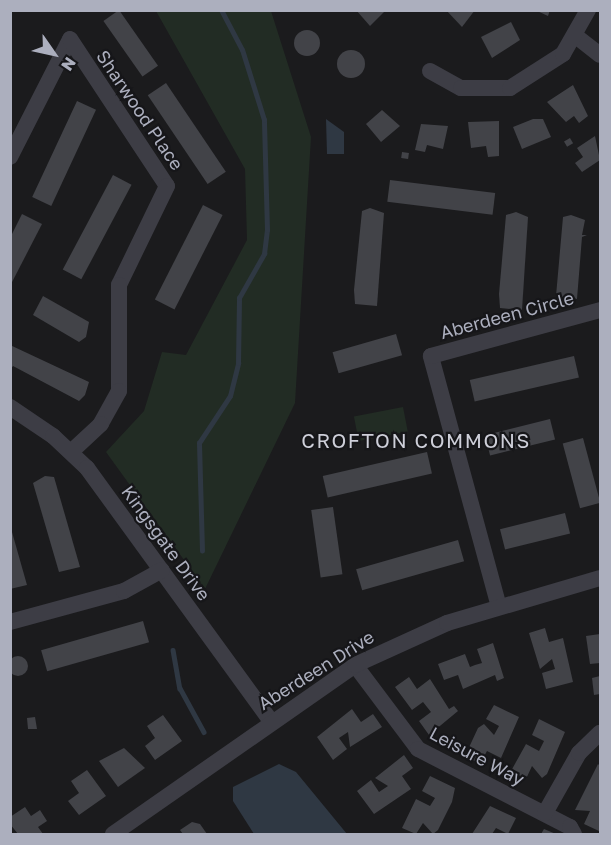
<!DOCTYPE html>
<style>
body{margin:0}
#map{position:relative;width:611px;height:845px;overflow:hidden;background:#1b1b1d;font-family:"Golos Text",sans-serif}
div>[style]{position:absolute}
.green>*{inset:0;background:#222c24;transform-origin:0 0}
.water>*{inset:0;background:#2f3843}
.stream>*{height:4.5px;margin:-2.25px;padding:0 2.25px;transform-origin:2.25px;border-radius:2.25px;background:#2f3843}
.building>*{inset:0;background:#424348;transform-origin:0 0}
.round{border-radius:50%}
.minor>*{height:16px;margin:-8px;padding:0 8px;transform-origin:8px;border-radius:8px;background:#3d3d45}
span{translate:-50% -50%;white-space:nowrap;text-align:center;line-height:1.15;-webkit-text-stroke:4.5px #161619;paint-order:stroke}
.street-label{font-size:18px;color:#acafbe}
.neighbourhood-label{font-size:20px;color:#cecfd9;letter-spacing:1.5px}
.frame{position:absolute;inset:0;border:12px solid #acafbe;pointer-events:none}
.north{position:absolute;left:24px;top:24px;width:60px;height:60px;-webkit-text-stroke:4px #161619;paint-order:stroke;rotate:124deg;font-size:16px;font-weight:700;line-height:24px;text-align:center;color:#acafbe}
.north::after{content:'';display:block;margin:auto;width:21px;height:27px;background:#acafbe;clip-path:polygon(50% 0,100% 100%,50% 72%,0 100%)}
</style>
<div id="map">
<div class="green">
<i style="clip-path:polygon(156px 11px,271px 11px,311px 137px,295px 403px,205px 589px,106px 452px,144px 411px,162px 352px,186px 355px,247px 240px,245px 169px)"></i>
<i style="left:403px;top:407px;width:25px;height:50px;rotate:79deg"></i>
</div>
<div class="water">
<i style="clip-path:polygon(326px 119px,344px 132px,344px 154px,327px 154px)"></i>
<i style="clip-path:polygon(279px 764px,296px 772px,347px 834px,254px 834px,233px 801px,233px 787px)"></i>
</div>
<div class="stream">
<i style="left:202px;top:551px;width:108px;rotate:-91.6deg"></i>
<i style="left:199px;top:443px;width:56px;rotate:-56.6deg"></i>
<i style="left:230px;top:396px;width:34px;rotate:-76deg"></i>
<i style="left:238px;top:363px;width:65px;rotate:-89.1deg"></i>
<i style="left:239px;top:298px;width:51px;rotate:-60.4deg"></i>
<i style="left:264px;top:254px;width:24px;rotate:-83deg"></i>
<i style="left:267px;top:230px;width:110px;rotate:-91.6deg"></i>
<i style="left:264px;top:120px;width:73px;rotate:-107.4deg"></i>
<i style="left:242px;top:50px;width:45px;rotate:-117.7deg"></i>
<i style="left:173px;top:650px;width:39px;rotate:80deg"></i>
<i style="left:180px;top:688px;width:50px;rotate:61.4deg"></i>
</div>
<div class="building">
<i style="left:119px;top:10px;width:68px;height:19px;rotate:55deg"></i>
<i style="clip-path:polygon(356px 10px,386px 10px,370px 26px)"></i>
<i style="clip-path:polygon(446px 10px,475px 10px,462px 27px)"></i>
<i style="clip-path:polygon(535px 10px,550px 10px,548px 16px)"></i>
<i style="clip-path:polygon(511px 22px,520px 40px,492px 58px,481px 37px)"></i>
<i class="round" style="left:294px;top:30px;width:26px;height:26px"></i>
<i class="round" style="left:337px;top:50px;width:28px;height:28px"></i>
<i style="left:166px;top:83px;width:107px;height:22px;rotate:56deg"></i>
<i style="clip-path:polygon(573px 85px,588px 116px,579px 123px,574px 116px,566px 122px,547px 102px)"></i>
<i style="left:77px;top:101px;width:21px;height:106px;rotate:25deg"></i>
<i style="clip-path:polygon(382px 110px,400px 126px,381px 142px,366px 124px)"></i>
<i style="clip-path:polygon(533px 119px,543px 119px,551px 137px,522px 149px,513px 127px)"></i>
<i style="clip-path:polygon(499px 121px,499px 156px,488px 157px,486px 146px,471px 148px,468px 122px)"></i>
<i style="clip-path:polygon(421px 124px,448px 126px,443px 149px,427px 145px,425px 152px,415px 150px)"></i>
<i style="clip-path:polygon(595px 136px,600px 160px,582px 172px,575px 163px,583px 157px,577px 148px)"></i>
<i style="left:570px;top:138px;width:6px;height:7px;rotate:59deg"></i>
<i style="left:402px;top:152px;width:7px;height:6px;rotate:8deg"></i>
<i style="left:113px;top:175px;width:21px;height:107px;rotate:28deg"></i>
<i style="left:390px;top:180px;width:106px;height:22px;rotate:7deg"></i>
<i style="left:203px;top:205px;width:22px;height:106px;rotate:27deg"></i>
<i style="clip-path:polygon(370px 208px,384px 213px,377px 306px,355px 304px,354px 290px,362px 211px)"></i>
<i style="clip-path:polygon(516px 212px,528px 217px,522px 310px,500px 308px,499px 294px,506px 215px)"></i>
<i style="clip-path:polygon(22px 214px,42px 224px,10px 286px,10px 238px)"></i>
<i style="clip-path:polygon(571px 215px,585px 220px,582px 235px,587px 235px,582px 237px,577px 299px,556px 296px,563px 217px)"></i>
<i style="clip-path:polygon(43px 296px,89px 322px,86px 337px,79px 342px,33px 315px)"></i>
<i style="left:396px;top:334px;width:22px;height:66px;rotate:74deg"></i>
<i style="clip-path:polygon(10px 345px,89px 382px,85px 395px,79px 401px,13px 366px,10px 370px)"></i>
<i style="left:574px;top:356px;width:22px;height:107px;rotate:77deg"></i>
<i style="left:550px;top:419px;width:21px;height:67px;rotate:76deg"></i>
<i style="left:583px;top:438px;width:67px;height:21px;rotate:75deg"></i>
<i style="left:427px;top:452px;width:22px;height:107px;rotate:77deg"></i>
<i style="clip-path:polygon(45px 476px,54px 477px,80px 567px,59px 572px,33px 483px)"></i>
<i style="left:333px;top:507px;width:68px;height:22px;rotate:82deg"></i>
<i style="left:565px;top:513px;width:21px;height:67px;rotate:76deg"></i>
<i style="clip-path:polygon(10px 525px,27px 585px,10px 589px)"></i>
<i style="left:458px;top:540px;width:22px;height:106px;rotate:74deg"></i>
<i style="left:143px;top:621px;width:22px;height:106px;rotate:74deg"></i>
<i style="clip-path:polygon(545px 628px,549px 642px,563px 638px,573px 682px,546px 689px,542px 673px,555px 669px,552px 659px,540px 669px,529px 633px)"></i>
<i style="clip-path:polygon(600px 634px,600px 663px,590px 664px,586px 636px)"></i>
<i style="clip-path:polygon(493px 643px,504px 678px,497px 681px,495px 675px,463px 689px,458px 675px,444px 680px,438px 664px,465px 654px,470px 667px,475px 665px,482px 663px,477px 649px)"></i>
<i class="round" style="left:8px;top:656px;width:20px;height:20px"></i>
<i style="clip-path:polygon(600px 676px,600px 694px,594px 695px,592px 678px)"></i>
<i style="clip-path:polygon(409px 677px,417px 689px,430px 679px,449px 709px,454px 706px,458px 711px,429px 735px,419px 721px,431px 712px,423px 702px,412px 710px,395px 687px)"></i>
<i style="clip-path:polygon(494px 705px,519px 717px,501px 758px,487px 751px,480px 764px,465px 756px,478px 728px,484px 724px,494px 735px,499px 726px,486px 719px)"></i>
<i style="clip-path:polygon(352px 709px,361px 722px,373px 714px,382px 727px,350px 747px,348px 732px,339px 738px,347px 749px,333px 760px,317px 737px)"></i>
<i style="clip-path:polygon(163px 715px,182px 741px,155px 760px,145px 746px,155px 738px,147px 726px)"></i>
<i style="clip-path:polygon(35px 717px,37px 729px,28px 729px,27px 718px)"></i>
<i style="clip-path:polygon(539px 719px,565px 732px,547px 774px,542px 778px,532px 766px,526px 779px,511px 771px,526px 744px,539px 751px,544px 741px,532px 735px)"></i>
<i style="clip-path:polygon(124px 748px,145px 768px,118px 787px,99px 761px)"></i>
<i style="clip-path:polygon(404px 755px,413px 768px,402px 776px,411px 789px,374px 814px,357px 791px,371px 780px,379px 792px,388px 786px,375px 778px)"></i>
<i style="clip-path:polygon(598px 764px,600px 766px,599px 831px,584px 824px,590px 811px,575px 810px)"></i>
<i style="clip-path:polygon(87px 770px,106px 796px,79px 815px,68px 801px,79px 793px,71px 781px)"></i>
<i style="clip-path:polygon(430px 776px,455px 788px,452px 802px,438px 830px,433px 834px,423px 823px,416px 834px,402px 828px,416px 799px,430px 806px,435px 798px,422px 791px)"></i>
<i style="clip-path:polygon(490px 806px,516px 818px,508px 834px,496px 828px,492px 834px,472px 834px)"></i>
<i style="clip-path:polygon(25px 807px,31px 816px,40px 810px,47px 821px,38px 827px,43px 834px,18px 834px,10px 824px,10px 817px)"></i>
<i style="clip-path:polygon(192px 822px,200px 824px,207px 834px,183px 834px,180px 830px)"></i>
<i style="clip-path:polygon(544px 829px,556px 834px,541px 834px)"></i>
</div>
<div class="minor">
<i style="left:577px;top:37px;width:29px;rotate:38deg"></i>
<i style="left:430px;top:71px;width:35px;rotate:29deg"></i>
<i style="left:461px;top:88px;width:49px"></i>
<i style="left:510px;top:88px;width:63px;rotate:-32.7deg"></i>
<i style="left:563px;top:54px;width:51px;rotate:-60.4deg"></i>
<i style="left:10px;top:157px;width:132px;rotate:-63deg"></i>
<i style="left:70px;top:39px;width:176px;rotate:56.6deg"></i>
<i style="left:167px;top:186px;width:110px;rotate:115.9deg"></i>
<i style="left:119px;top:285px;width:106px;rotate:90deg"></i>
<i style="left:119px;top:391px;width:38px;rotate:119deg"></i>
<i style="left:101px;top:424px;width:41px;rotate:137deg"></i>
<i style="left:10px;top:407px;width:52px;rotate:34deg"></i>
<i style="left:53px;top:436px;width:47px;rotate:43.3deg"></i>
<i style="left:87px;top:468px;width:313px;rotate:54deg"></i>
<i style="left:499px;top:607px;width:260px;rotate:-105.2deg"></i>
<i style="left:431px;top:356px;width:175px;rotate:-15.2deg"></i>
<i style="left:10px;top:622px;width:118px;rotate:-15.2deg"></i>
<i style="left:124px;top:591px;width:43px;rotate:-28.9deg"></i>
<i style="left:355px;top:665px;width:105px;rotate:53.1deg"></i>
<i style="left:418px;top:749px;width:171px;rotate:27.2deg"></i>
<i style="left:570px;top:827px;width:8px;rotate:60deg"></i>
<i style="left:545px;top:813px;width:69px;rotate:-60.5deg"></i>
<i style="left:579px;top:753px;width:29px;rotate:-44deg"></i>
<i style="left:113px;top:834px;width:295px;rotate:-34.9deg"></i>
<i style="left:355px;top:665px;width:101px;rotate:-24.5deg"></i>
<i style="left:447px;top:623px;width:159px;rotate:-16.4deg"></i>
</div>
<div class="street-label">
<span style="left:140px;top:110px;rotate:56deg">Sharwood Place</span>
<span style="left:507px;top:315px;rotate:-15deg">Aberdeen Circle</span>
<span style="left:166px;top:543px;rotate:54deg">Kingsgate Drive</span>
<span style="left:316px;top:670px;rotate:-32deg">Aberdeen Drive</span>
<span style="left:477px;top:756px;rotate:28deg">Leisure Way</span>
</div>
<div class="neighbourhood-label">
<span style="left:416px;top:440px">CROFTON COMMONS</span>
</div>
<div class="frame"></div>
<div class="north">N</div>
</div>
